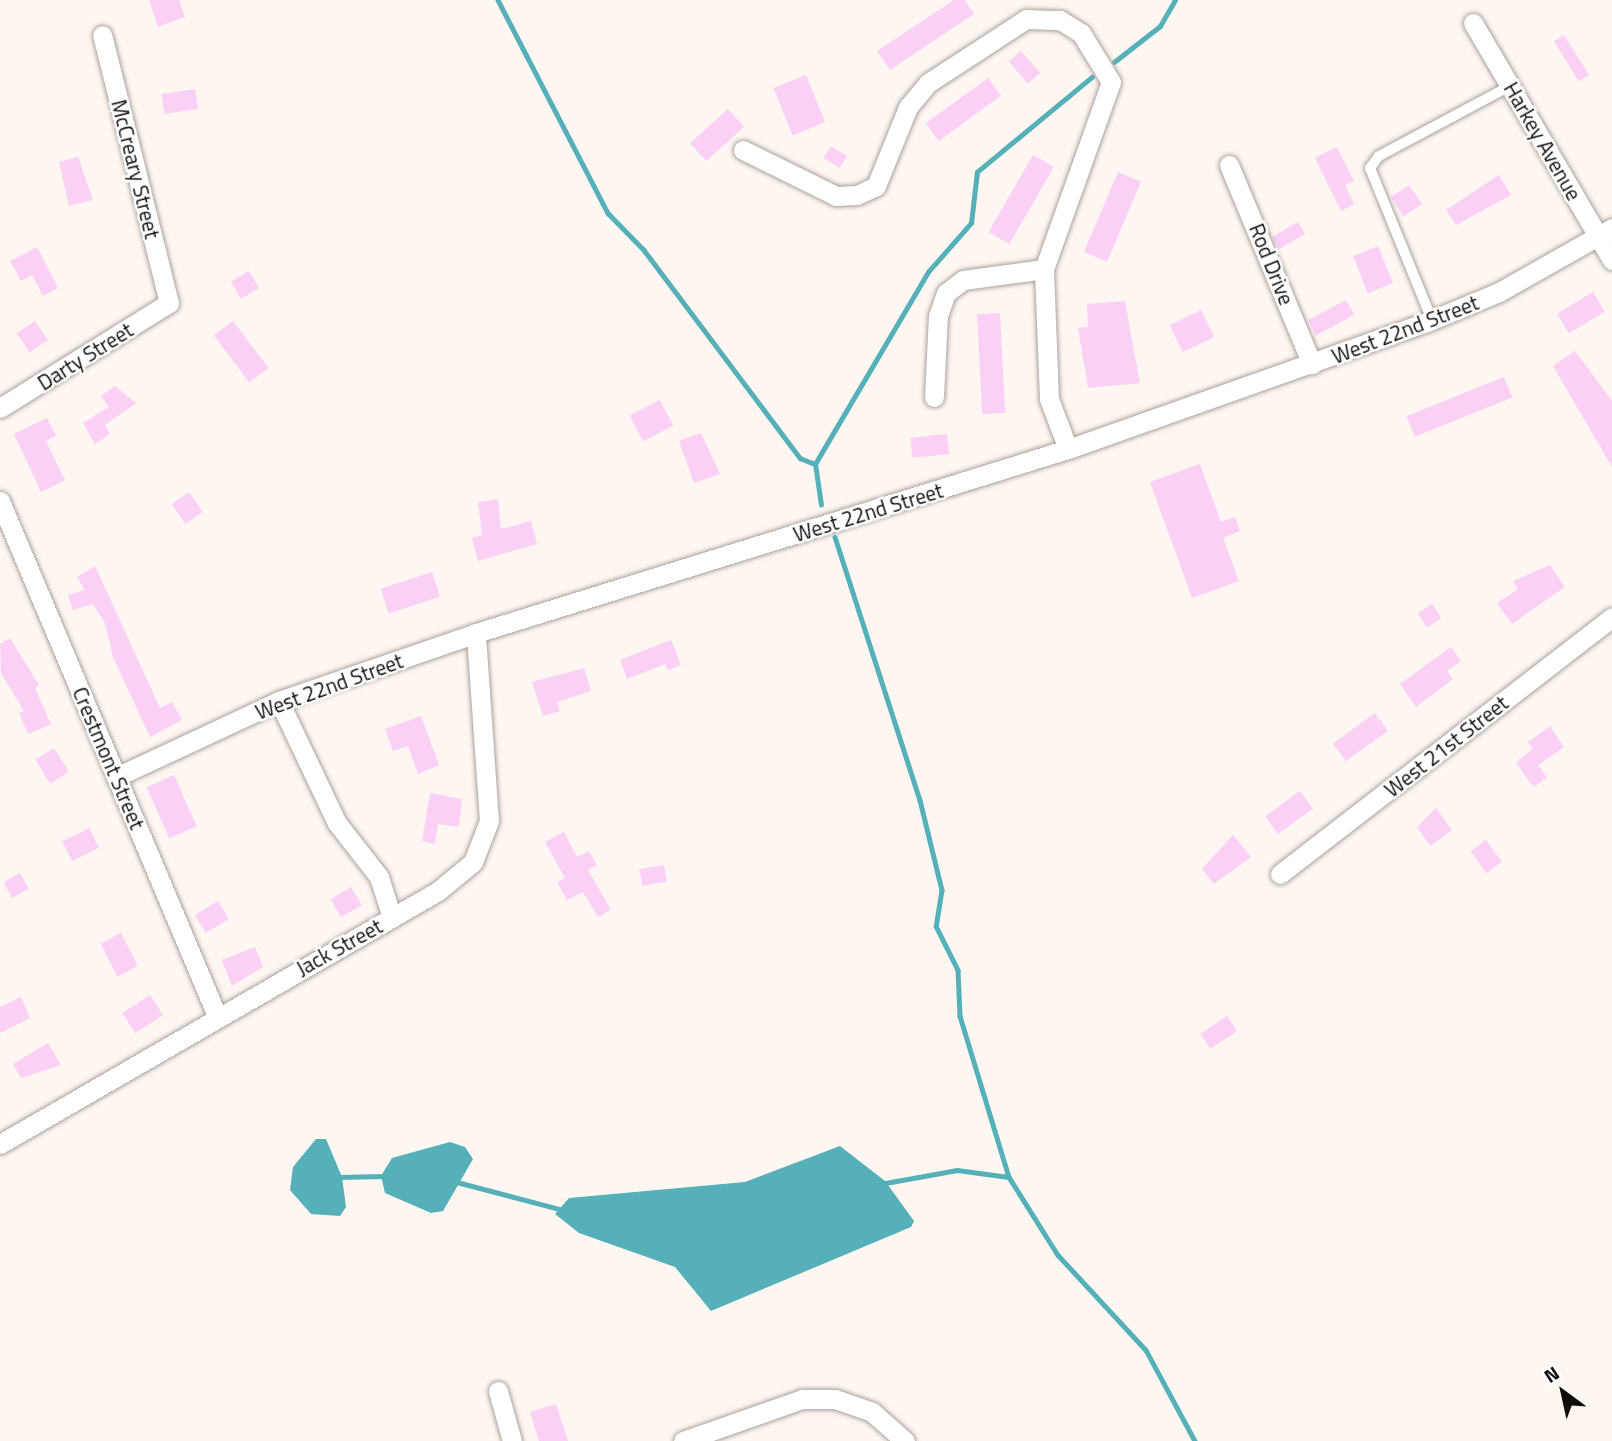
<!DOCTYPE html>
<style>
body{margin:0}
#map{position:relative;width:1612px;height:1441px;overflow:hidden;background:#fef6f1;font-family:"Titillium Web",sans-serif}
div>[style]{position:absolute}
.water>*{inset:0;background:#55b0ba}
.stream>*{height:4.5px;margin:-2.25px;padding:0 2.25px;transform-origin:2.25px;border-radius:2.25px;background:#55b0ba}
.building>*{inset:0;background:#fbd0f7;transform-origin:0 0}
.roads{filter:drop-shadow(0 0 2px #aaa29d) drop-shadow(0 0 2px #aaa29d)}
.service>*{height:10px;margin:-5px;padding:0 5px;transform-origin:5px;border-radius:5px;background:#fff}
.minor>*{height:19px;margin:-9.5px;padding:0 9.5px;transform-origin:9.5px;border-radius:9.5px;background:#fff}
span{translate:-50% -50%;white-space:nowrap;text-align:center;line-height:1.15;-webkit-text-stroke:5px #fff;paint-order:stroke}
.street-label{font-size:21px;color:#0f0c0b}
.north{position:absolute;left:1528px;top:1357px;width:70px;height:70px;-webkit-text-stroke:5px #fff;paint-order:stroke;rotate:327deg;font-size:19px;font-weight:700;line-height:28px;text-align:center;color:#0f0c0b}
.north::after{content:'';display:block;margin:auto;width:24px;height:32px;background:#0f0c0b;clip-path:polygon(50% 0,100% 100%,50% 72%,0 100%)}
</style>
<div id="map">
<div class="water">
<i style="clip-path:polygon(316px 1139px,326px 1139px,342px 1177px,346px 1207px,340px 1216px,311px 1214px,290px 1190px,293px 1167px)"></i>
<i style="clip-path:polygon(450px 1142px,465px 1147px,473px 1159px,443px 1211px,431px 1213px,385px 1193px,381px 1176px,392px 1158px)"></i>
<i style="clip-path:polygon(840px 1146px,885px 1181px,914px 1221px,911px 1227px,711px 1311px,675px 1267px,579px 1233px,555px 1214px,569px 1198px,745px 1182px)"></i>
</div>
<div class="stream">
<i style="left:498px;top:0;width:240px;rotate:62.7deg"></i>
<i style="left:608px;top:213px;width:52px;rotate:45.8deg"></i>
<i style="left:644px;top:250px;width:260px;rotate:53.1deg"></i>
<i style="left:800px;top:458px;width:16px;rotate:22deg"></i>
<i style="left:1114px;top:62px;width:58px;rotate:-38deg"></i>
<i style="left:1160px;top:26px;width:30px;rotate:-60deg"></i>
<i style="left:821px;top:505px;width:41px;rotate:-98.3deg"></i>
<i style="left:815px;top:464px;width:223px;rotate:-59.5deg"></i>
<i style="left:928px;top:272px;width:65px;rotate:-48.7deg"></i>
<i style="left:971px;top:223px;width:51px;rotate:-83.3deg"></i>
<i style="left:977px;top:172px;width:149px;rotate:-39.6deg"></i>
<i style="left:835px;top:537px;width:276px;rotate:72.1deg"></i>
<i style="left:920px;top:800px;width:93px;rotate:76.3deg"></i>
<i style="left:942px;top:890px;width:36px;rotate:99deg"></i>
<i style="left:936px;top:926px;width:49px;rotate:63.4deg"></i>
<i style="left:958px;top:970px;width:46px;rotate:87.5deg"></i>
<i style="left:960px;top:1016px;width:168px;rotate:73.1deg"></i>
<i style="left:1009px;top:1177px;width:92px;rotate:57.9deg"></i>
<i style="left:1058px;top:1255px;width:129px;rotate:47.2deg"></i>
<i style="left:1146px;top:1350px;width:103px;rotate:61.7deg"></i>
<i style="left:338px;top:1177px;width:47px;rotate:-1.2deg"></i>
<i style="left:457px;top:1182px;width:106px;rotate:14.8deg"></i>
<i style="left:880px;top:1184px;width:78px;rotate:-10.3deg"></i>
<i style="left:957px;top:1170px;width:52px;rotate:7.7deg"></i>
</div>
<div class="building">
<i style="clip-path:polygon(149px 0,179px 0,185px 17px,158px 27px)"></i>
<i style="clip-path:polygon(954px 0,965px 0,974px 14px,890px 70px,877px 51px)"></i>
<i style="left:1564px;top:35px;width:47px;height:12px;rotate:58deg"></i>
<i style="left:1021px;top:51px;width:29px;height:16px;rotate:49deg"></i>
<i style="left:806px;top:75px;width:51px;height:35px;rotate:68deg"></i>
<i style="left:988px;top:78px;width:22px;height:77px;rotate:54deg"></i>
<i style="left:195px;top:89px;width:20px;height:34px;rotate:81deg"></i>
<i style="left:728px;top:109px;width:24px;height:51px;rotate:48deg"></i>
<i style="left:831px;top:146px;width:19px;height:14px;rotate:32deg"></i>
<i style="clip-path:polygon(1337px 147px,1354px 181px,1345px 185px,1354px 204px,1341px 211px,1315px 158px)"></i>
<i style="left:1033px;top:155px;width:24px;height:89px;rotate:30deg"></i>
<i style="clip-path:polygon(78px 157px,93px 200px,69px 206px,59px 162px)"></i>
<i style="left:1118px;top:172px;width:25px;height:87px;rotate:23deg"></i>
<i style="clip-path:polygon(1499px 175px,1511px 195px,1456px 225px,1446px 210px)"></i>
<i style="left:1409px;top:185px;width:23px;height:22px;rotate:56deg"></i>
<i style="left:1298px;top:222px;width:14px;height:30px;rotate:60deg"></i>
<i style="left:1378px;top:246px;width:40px;height:27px;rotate:68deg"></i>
<i style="clip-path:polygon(37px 247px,58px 288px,43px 296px,32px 275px,21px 281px,10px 261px)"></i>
<i style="left:249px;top:271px;width:20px;height:21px;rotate:60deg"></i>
<i style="left:1593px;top:292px;width:23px;height:42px;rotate:59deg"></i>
<i style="left:1346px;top:300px;width:17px;height:43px;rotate:62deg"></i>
<i style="clip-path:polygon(1125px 301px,1140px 383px,1088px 388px,1078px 328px,1088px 327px,1087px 304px)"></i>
<i style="left:1201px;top:310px;width:30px;height:35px;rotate:64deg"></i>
<i style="left:1000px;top:313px;width:100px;height:23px;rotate:87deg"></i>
<i style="left:35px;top:321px;width:23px;height:22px;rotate:56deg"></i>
<i style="left:233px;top:321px;width:59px;height:24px;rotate:53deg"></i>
<i style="clip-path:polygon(1575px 351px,1612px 401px,1612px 467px,1553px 366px)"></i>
<i style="left:1504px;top:377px;width:22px;height:105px;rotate:68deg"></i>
<i style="clip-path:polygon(115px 386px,136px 403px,105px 425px,110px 434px,95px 444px,83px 423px,109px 407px,101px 396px)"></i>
<i style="left:660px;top:400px;width:29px;height:34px;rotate:63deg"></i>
<i style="clip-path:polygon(47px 418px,56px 436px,46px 441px,65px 480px,41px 492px,14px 434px)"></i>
<i style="clip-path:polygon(701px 433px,720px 474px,694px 483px,679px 441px)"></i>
<i style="left:947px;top:434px;width:20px;height:37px;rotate:84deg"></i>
<i style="clip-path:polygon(1200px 464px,1221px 522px,1235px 517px,1240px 531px,1223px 538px,1239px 581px,1192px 598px,1150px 482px)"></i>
<i style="left:189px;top:492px;width:24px;height:21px;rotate:55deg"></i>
<i style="clip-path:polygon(498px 499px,501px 529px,531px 521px,537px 544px,478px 561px,472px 538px,482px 535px,478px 502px)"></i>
<i style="clip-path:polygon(1550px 565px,1565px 587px,1512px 624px,1497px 603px,1518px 589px,1513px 581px)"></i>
<i style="clip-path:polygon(95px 566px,160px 708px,172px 702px,182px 720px,150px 737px,113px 657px,105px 623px,93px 604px,73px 610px,68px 595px,85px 590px,77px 577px)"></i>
<i style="left:432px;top:572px;width:26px;height:54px;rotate:72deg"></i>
<i style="left:1432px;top:604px;width:17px;height:17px;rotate:57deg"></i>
<i style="clip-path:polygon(10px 638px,39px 685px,35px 688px,51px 724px,28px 734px,19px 713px,24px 711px,1px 673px,0 644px)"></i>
<i style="clip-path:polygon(671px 640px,681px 665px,668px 670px,665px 664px,627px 679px,620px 660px)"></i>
<i style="clip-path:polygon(1451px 647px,1461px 661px,1447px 671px,1453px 679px,1416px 707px,1400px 684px)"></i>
<i style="clip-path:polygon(584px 668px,591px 691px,557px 702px,560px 711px,543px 716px,532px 682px)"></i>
<i style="left:1375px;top:713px;width:22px;height:52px;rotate:54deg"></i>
<i style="clip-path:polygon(421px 716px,439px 765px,418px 774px,408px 746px,393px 751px,385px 729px)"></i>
<i style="clip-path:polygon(1550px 726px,1564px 747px,1538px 765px,1547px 778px,1533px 787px,1516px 762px,1533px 749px,1528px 742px)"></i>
<i style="left:54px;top:748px;width:28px;height:22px;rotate:58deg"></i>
<i style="left:174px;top:775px;width:56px;height:30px;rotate:66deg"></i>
<i style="left:1300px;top:791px;width:22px;height:43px;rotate:54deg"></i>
<i style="clip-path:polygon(430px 793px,462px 799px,459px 827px,438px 824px,435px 844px,422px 841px)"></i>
<i style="clip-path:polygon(1436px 808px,1452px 830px,1430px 846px,1417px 827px)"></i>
<i style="left:89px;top:828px;width:22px;height:30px;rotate:63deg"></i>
<i style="clip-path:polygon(564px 832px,577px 857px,589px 851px,597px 865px,588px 870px,611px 910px,598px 917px,583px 892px,567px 900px,557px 882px,565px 878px,545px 842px)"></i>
<i style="clip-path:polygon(1233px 835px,1251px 857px,1214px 884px,1202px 869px)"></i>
<i style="left:1486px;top:840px;width:27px;height:19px;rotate:54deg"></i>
<i style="left:664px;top:865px;width:17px;height:25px;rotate:80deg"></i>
<i style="left:20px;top:873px;width:18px;height:19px;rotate:61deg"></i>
<i style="left:351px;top:887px;width:21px;height:24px;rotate:59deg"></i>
<i style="left:218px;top:901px;width:21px;height:27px;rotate:59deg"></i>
<i style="left:121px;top:933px;width:37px;height:23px;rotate:63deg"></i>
<i style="clip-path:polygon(255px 947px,263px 967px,232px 986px,222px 960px)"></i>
<i style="left:150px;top:995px;width:24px;height:33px;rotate:57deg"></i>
<i style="clip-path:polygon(21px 997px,30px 1018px,0 1033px,0 1007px)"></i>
<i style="left:1227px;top:1016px;width:18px;height:32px;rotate:56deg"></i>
<i style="clip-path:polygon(48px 1043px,61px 1065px,21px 1078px,13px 1064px)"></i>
<i style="clip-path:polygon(556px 1404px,568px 1441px,539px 1441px,530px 1412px)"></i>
</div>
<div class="roads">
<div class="service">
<i style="left:1432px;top:320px;width:164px;rotate:-112.2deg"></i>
<i style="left:1370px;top:168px;width:15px;rotate:-53deg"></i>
<i style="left:1379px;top:156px;width:149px;rotate:-28.1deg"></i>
</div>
<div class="minor">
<i style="left:1473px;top:23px;width:275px;rotate:59.6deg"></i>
<i style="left:743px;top:150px;width:104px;rotate:26.3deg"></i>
<i style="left:836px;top:196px;width:21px;rotate:-3deg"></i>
<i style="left:857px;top:195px;width:21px;rotate:-25deg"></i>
<i style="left:876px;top:186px;width:85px;rotate:-67.9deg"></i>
<i style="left:908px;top:107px;width:31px;rotate:-50deg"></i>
<i style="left:928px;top:83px;width:117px;rotate:-33.1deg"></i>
<i style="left:1026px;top:19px;width:34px;rotate:2deg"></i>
<i style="left:1060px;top:20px;width:25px;rotate:32deg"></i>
<i style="left:1081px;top:33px;width:57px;rotate:58.5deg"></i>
<i style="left:1111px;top:82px;width:199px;rotate:109.7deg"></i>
<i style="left:1044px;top:269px;width:130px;rotate:87.8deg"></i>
<i style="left:1049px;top:399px;width:53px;rotate:69.2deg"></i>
<i style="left:1229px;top:165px;width:216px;rotate:67.4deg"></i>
<i style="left:934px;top:397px;width:81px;rotate:-87.2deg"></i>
<i style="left:938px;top:316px;width:24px;rotate:-71deg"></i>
<i style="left:946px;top:293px;width:21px;rotate:-37deg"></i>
<i style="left:963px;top:280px;width:82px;rotate:-7.7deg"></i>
<i style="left:0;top:408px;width:199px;rotate:-31.9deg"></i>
<i style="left:169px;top:303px;width:276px;rotate:-104deg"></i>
<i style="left:0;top:501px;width:559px;rotate:67.15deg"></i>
<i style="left:279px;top:701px;width:135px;rotate:64.6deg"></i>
<i style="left:337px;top:823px;width:68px;rotate:52.1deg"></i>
<i style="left:379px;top:877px;width:43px;rotate:72.4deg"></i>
<i style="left:116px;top:777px;width:180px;rotate:-25deg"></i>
<i style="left:279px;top:701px;width:208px;rotate:-19deg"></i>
<i style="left:476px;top:633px;width:620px;rotate:-17.27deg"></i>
<i style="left:1068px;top:449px;width:381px;rotate:-19.5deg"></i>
<i style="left:1427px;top:322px;width:78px;rotate:-22.6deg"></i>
<i style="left:1499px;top:292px;width:130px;rotate:-29.5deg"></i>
<i style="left:1280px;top:874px;width:420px;rotate:-37.7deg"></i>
<i style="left:0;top:1144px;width:506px;rotate:-30.01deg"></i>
<i style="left:438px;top:891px;width:45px;rotate:-39.6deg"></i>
<i style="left:473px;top:862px;width:44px;rotate:-68.7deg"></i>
<i style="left:489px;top:821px;width:188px;rotate:-94deg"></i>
<i style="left:498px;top:1391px;width:52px;rotate:74.4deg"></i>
<i style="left:683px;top:1441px;width:126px;rotate:-19.4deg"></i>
<i style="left:802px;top:1399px;width:33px"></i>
<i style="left:835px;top:1399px;width:39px;rotate:19deg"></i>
<i style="left:872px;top:1412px;width:44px;rotate:41.3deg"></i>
</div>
</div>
<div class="street-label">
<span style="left:1543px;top:141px;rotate:60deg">Harkey Avenue</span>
<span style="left:136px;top:169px;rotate:76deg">McCreary Street</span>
<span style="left:1272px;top:264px;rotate:68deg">Rod Drive</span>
<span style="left:1405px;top:329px;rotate:-21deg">West 22nd Street</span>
<span style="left:85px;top:356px;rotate:-32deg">Darty Street</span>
<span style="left:868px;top:512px;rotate:-17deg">West 22nd Street</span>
<span style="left:329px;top:686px;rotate:-20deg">West 22nd Street</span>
<span style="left:1446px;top:746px;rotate:-38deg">West 21st Street</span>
<span style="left:109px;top:758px;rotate:67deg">Crestmont Street</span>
<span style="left:339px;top:947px;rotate:-29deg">Jack Street</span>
</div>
<div class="north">N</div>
</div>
